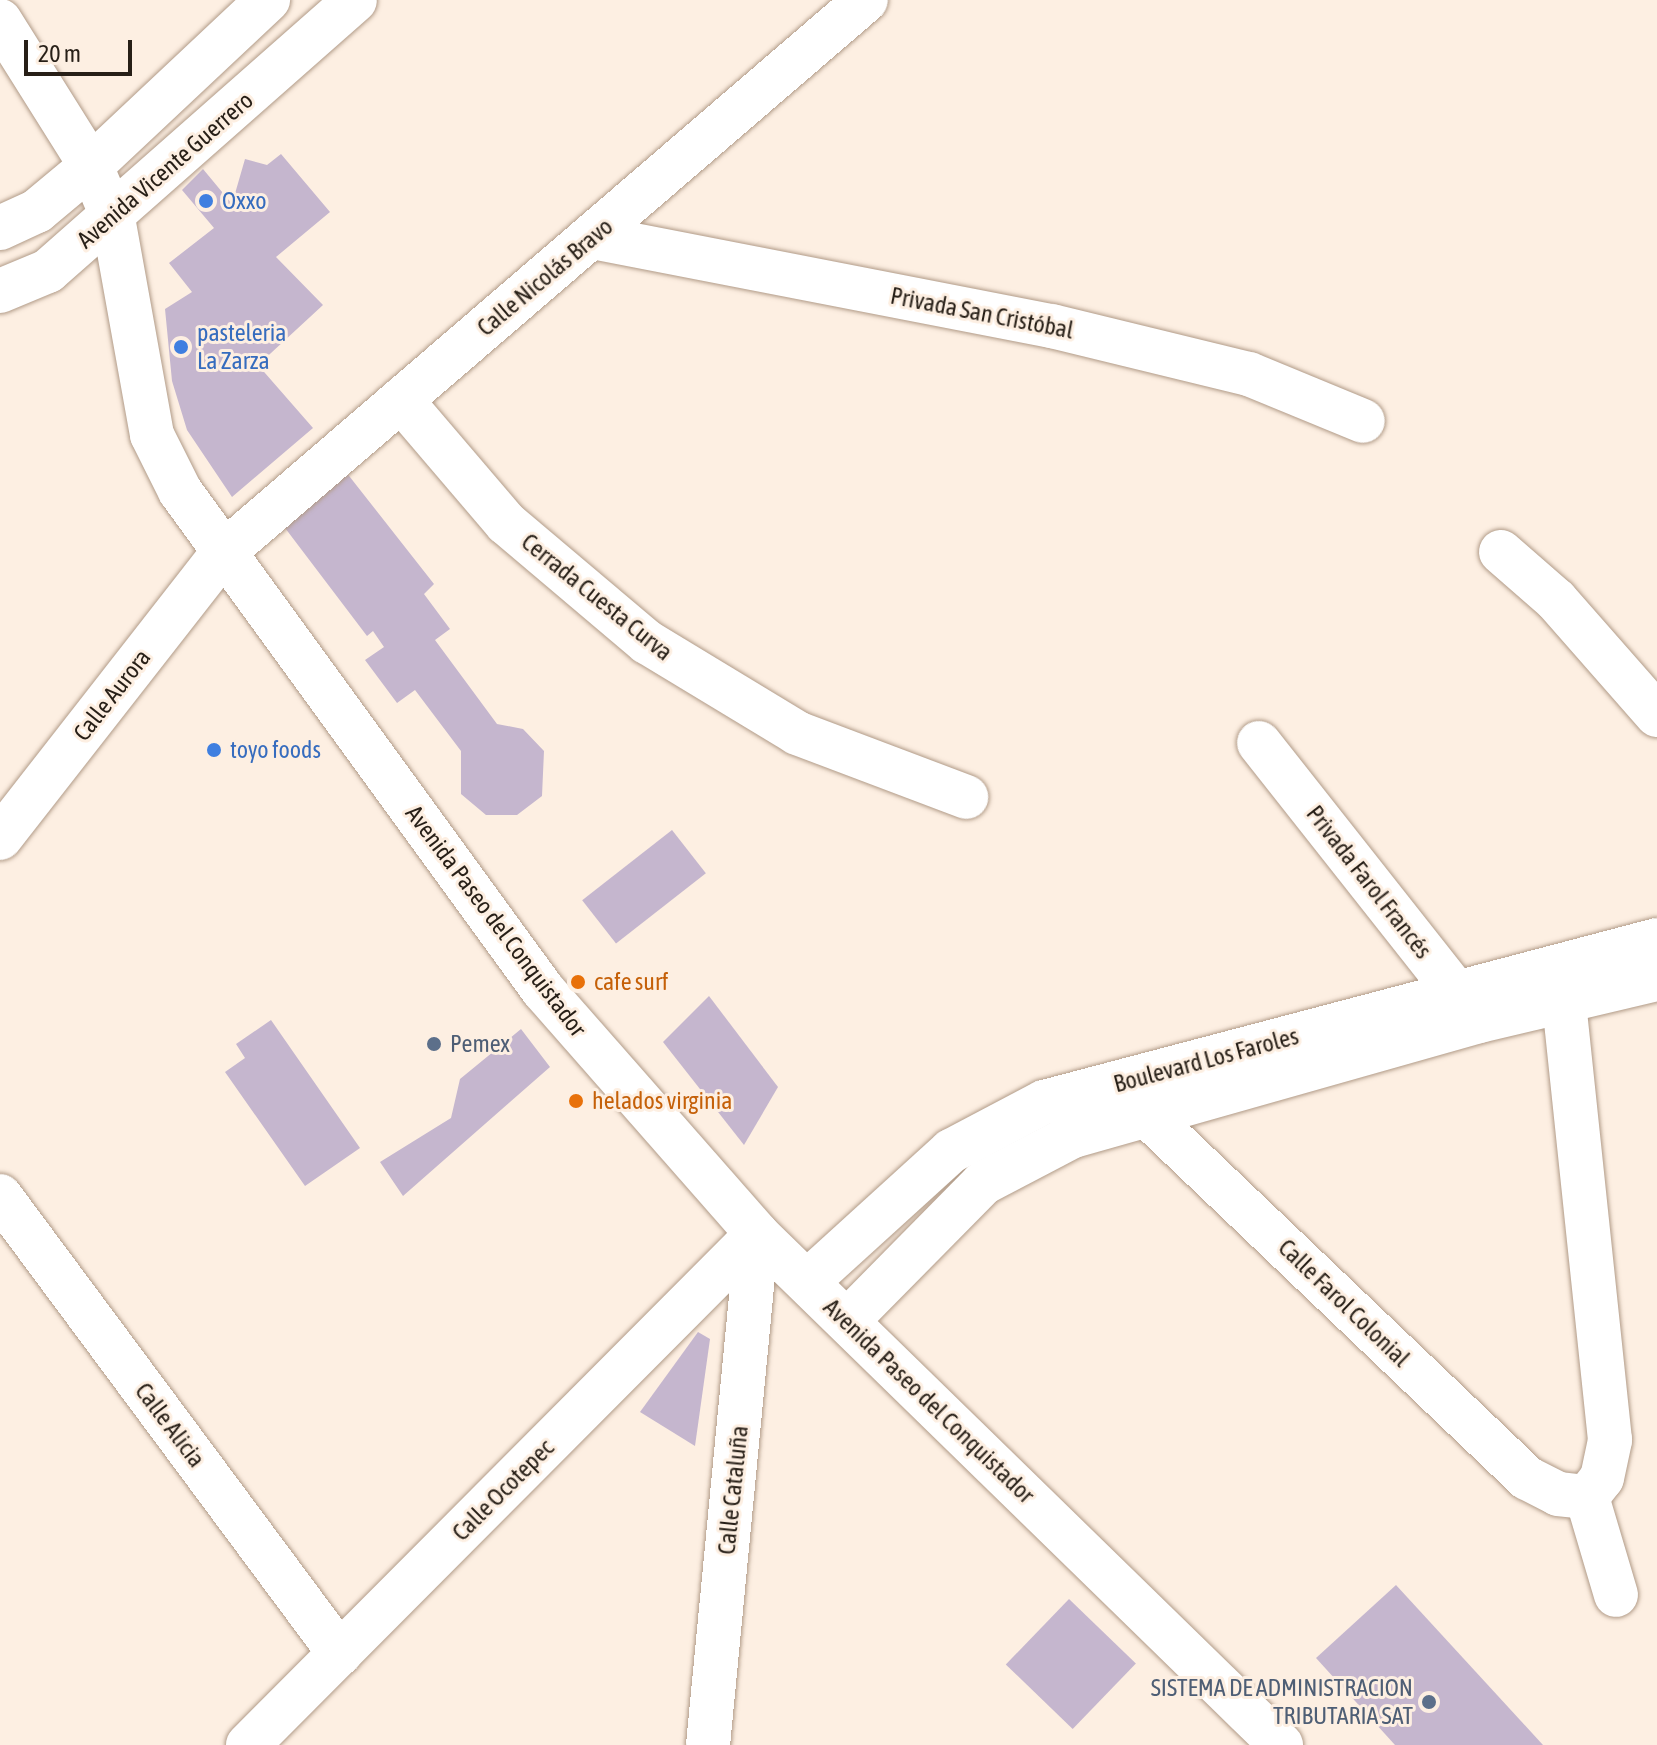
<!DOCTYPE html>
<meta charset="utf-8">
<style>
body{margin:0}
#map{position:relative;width:1657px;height:1745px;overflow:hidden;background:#fdefe2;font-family:"Asap Condensed",sans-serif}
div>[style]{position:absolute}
.building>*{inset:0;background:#c5b6ce;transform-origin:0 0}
.roads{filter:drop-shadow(0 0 2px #b19b88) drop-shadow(0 0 2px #b19b88)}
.street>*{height:44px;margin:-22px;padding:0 22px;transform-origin:22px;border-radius:22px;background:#fff}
.secondary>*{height:44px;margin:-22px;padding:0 22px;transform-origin:22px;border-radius:22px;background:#fff}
.dots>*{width:22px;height:22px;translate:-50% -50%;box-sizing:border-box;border:4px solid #fdefe2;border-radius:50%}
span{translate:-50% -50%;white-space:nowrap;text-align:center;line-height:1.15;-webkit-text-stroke:6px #fdefe2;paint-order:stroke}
.street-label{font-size:24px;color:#271f17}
.shop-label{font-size:24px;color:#366cbe}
.left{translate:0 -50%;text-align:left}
.food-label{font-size:24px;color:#c56008}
.service-label{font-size:24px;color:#4e5e75}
.right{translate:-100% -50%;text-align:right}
.scale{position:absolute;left:24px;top:40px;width:108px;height:36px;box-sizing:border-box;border:4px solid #271f17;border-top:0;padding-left:10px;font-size:24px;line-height:28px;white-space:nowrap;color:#271f17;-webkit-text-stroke:6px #fdefe2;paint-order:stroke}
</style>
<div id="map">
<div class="building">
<i style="clip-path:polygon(281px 154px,330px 212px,276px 257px,323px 305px,258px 365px,313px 428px,232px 497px,187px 430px,172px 381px,165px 309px,192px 292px,169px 263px,214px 228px,182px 190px,203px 169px,232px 204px,245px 159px,267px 165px)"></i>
<i style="clip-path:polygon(346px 472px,434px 584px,424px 594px,450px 629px,435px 640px,497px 724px,523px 729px,544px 751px,542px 796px,517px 815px,486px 815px,461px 794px,461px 751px,415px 690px,397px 703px,365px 660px,384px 647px,373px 631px,367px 636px,279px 520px)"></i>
<i style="left:672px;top:830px;width:55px;height:114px;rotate:52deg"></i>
<i style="clip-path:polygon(709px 996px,778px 1087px,744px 1145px,663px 1042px)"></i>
<i style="clip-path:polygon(271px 1020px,360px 1148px,305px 1186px,225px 1072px,245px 1058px,236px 1044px)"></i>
<i style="clip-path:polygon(521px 1029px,550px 1067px,403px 1196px,380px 1162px,451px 1118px,460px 1079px)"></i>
<i style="clip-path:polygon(698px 1332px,710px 1339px,695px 1446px,640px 1412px)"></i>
<i style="clip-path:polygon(1396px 1585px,1543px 1745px,1395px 1745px,1316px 1658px)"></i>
<i style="left:1069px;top:1599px;width:93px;height:91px;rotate:44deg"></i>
</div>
<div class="roads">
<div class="street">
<i style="left:0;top:21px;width:171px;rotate:57.9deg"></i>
<i style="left:593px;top:237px;width:468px;rotate:11deg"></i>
<i style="left:1052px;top:326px;width:203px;rotate:13.7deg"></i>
<i style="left:1249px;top:374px;width:123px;rotate:22.4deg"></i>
<i style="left:401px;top:400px;width:162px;rotate:49.5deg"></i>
<i style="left:506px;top:523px;width:185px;rotate:40.2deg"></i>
<i style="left:647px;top:642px;width:175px;rotate:31.2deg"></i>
<i style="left:797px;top:733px;width:181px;rotate:20.7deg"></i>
<i style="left:1501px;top:552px;width:73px;rotate:41.1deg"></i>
<i style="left:1556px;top:600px;width:153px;rotate:48.7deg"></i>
<i style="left:1259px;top:743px;width:342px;rotate:51.7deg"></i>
<i style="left:0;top:838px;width:362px;rotate:-52deg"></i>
<i style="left:223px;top:553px;width:848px;rotate:-40.7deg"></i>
<i style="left:1114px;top:1084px;width:571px;rotate:43.65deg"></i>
<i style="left:1527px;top:1478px;width:35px;rotate:27deg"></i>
<i style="left:1558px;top:1494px;width:29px;rotate:6deg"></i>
<i style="left:1587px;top:1497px;width:24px;rotate:-52deg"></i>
<i style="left:1602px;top:1478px;width:39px;rotate:-78deg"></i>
<i style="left:1610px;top:1440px;width:476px;rotate:-96deg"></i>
<i style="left:0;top:1196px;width:570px;rotate:53.41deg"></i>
<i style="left:807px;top:1282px;width:195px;rotate:-42.3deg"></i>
<i style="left:951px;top:1151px;width:105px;rotate:-27.8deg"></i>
<i style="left:1044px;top:1102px;width:634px;rotate:-14.8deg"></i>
<i style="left:847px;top:1321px;width:194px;rotate:-45.4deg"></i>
<i style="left:983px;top:1183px;width:102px;rotate:-27.6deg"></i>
<i style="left:1073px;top:1136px;width:422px;rotate:-15.8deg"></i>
<i style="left:1479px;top:1021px;width:183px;rotate:-13.3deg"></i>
<i style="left:1587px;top:1497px;width:102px;rotate:73.5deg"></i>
<i style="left:708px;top:1745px;width:513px;rotate:-84.52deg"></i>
</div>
<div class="secondary">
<i style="left:91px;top:166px;width:56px;rotate:67.1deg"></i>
<i style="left:113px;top:218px;width:220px;rotate:79.8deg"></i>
<i style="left:152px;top:435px;width:63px;rotate:63.4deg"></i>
<i style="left:180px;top:491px;width:617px;rotate:53.97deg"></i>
<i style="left:543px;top:990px;width:325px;rotate:48.7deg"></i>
<i style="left:757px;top:1234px;width:732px;rotate:44.28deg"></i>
<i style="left:0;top:228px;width:41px;rotate:-24.7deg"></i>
<i style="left:37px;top:211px;width:70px;rotate:-39.8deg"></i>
<i style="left:91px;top:166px;width:243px;rotate:-43.2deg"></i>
<i style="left:0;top:291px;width:52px;rotate:-22.6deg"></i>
<i style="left:48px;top:271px;width:409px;rotate:-41.4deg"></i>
<i style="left:248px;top:1745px;width:721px;rotate:-45.11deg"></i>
</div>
</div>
<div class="dots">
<i style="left:206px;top:201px;background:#3f7fe0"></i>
<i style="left:181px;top:347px;background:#3f7fe0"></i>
<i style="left:214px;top:750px;background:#3f7fe0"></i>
<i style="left:578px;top:982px;background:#e8710a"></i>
<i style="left:434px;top:1044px;background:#5c6f8a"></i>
<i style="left:576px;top:1101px;background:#e8710a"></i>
<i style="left:1429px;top:1702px;background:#5c6f8a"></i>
</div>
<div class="street-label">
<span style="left:165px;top:170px;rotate:-41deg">Avenida Vicente Guerrero</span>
<span style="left:545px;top:277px;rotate:-40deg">Calle Nicolás Bravo</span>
<span style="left:982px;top:313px;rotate:11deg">Privada San Cristóbal</span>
<span style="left:597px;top:597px;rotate:39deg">Cerrada Cuesta Curva</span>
<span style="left:112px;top:695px;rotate:-52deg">Calle Aurora</span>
<span style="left:1369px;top:882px;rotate:52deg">Privada Farol Francés</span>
<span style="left:496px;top:921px;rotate:53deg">Avenida Paseo del Conquistador</span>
<span style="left:1206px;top:1060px;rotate:-15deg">Boulevard Los Faroles</span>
<span style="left:1344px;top:1303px;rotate:44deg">Calle Farol Colonial</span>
<span style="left:929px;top:1401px;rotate:44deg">Avenida Paseo del Conquistador</span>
<span style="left:170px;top:1425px;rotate:53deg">Calle Alicia</span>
<span style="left:503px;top:1490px;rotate:-45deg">Calle Ocotepec</span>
<span style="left:733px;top:1490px;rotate:-84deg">Calle Cataluña</span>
</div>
<div class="shop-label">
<span class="left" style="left:222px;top:201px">Oxxo</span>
<span class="left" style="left:197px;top:347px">pasteleria<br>La Zarza</span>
<span class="left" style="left:230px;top:750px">toyo foods</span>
</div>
<div class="food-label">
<span class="left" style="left:594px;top:982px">cafe surf</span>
<span class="left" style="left:592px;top:1101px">helados virginia</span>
</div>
<div class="service-label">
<span class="left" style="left:450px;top:1044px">Pemex</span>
<span class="right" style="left:1413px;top:1702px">SISTEMA DE ADMINISTRACION<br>TRIBUTARIA SAT</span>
</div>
<div class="scale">20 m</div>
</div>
